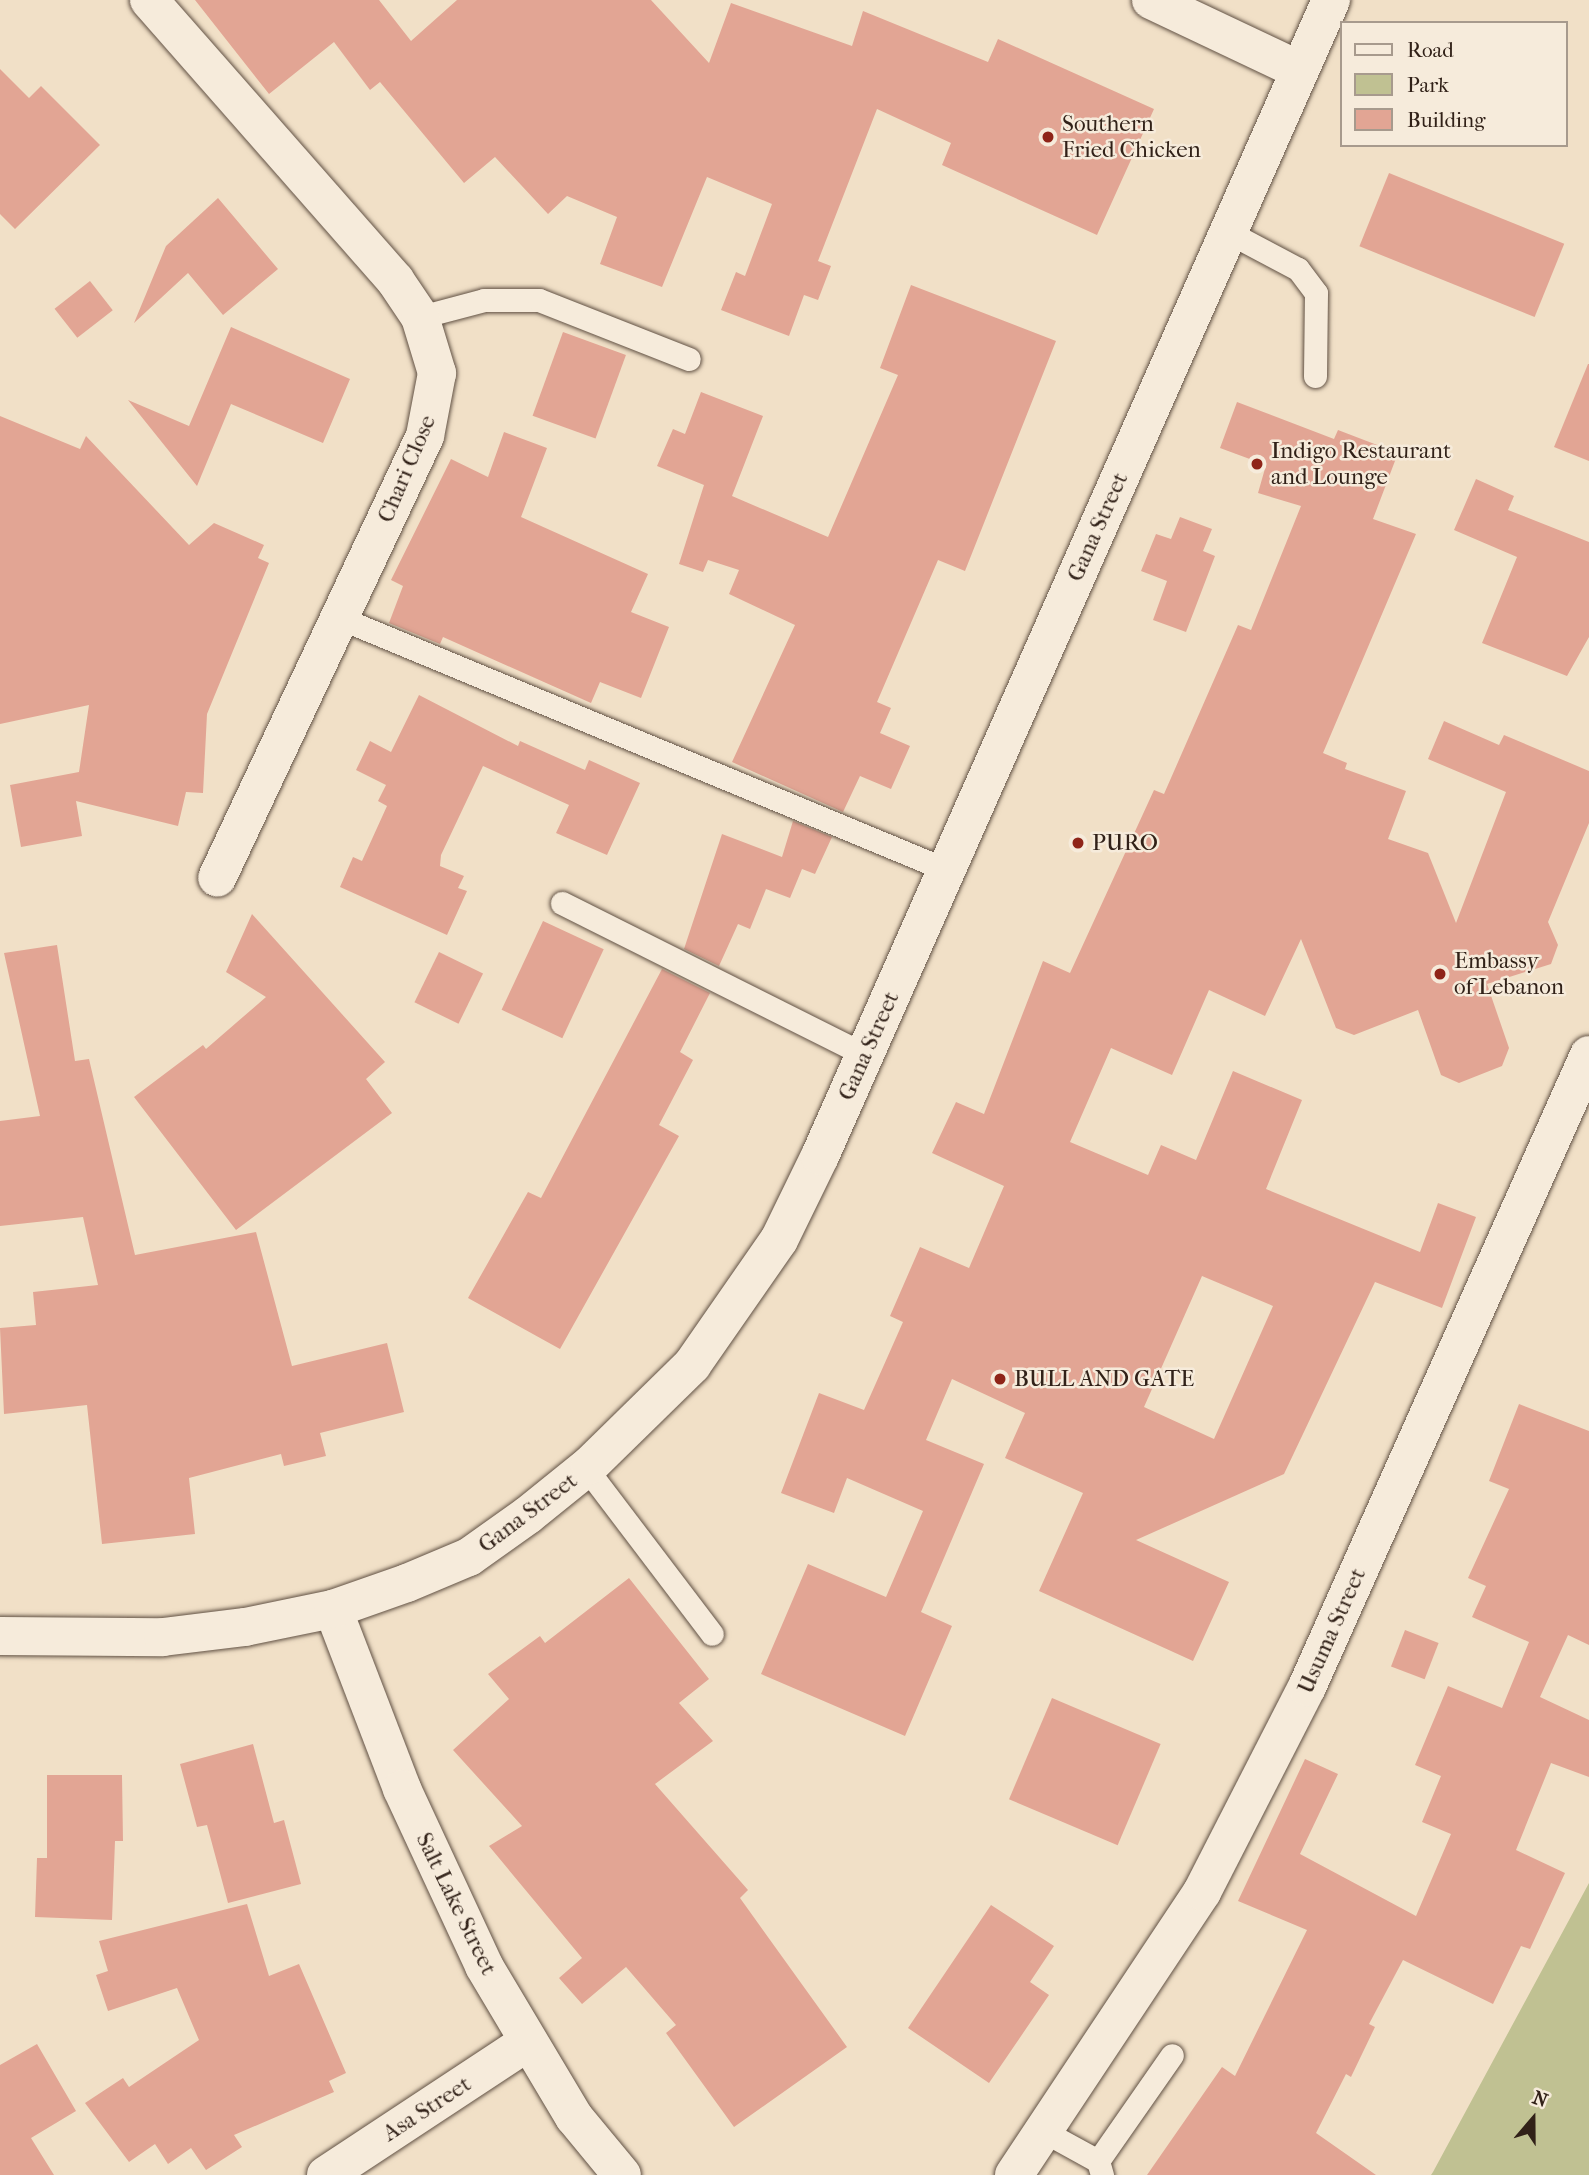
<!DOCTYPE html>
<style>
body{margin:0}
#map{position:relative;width:1589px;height:2175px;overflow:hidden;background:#f1e0c7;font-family:"IM FELL French Canon",serif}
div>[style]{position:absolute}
.green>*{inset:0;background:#c0c192}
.building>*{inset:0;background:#e2a594;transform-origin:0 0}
.roads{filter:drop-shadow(0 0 2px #615144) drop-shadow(0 0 2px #615144)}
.service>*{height:23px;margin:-11.5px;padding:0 11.5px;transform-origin:11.5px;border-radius:11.5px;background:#f6ebdb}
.minor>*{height:38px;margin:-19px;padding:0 19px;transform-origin:19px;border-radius:19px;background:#f6ebdb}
.dots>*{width:19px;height:19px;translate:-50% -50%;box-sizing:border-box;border:4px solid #f6ebdb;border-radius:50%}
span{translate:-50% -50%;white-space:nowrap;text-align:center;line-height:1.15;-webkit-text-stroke:5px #f6ebdb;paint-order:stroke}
.poi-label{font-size:23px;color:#312118}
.left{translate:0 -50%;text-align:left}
.street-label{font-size:23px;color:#312118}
.legend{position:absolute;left:1340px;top:21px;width:228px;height:126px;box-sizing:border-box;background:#f6ebdb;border:2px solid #a79a8d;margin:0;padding:9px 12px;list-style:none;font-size:21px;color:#312118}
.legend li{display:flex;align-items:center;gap:14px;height:35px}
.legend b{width:35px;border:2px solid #a79a8d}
.north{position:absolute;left:1498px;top:2084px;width:70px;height:70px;-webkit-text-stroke:5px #f6ebdb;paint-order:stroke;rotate:20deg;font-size:19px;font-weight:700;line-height:28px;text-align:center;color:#312118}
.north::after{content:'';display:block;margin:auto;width:24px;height:32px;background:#312118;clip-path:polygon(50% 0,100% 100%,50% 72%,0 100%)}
</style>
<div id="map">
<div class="green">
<i style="clip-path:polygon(1589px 1883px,1589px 2175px,1431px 2175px,1433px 2172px)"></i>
</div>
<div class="building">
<i style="clip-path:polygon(195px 0,379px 0,411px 41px,457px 0,651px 0,709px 63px,731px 3px,852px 46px,863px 11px,988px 62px,998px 39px,1154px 109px,1097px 235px,942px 165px,951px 143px,877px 109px,818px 261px,831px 266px,818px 300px,804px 295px,789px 336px,721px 310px,736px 272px,745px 276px,772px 204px,707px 177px,662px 287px,600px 264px,617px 217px,567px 196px,548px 214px,495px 157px,464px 183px,380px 82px,370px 90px,334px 42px,269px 94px)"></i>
<i style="clip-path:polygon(0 69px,29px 98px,41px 86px,100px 145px,15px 229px,0 214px)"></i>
<i style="left:1389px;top:173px;width:189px;height:79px;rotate:22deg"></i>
<i style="clip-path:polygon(218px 198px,278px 269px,223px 315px,188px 273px,134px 323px,166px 246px)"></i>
<i style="left:90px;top:281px;width:37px;height:45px;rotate:52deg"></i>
<i style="clip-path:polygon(911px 285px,1056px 341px,965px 571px,938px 560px,877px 702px,891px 708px,880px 733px,910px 746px,891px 789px,860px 776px,843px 812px,732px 762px,795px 625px,729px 594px,739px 570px,708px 560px,703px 572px,679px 564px,704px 485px,657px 466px,673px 429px,685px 434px,701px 392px,763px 416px,732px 496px,828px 537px,898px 375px,880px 368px)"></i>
<i style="clip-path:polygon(231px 327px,350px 379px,323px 443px,231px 404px,197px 486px,128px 400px,189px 426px)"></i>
<i style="left:563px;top:332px;width:67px;height:89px;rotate:20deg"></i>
<i style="clip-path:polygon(1588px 364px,1589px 364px,1589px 461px,1554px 447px)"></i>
<i style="clip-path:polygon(evenodd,1237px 402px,1334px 439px,1338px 430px,1398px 453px,1373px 519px,1416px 534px,1323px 753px,1347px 763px,1345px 769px,1406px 791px,1388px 839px,1428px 853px,1456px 923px,1506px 792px,1428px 759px,1444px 721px,1499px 745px,1504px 735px,1589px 771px,1589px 823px,1548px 922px,1558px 945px,1551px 964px,1487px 984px,1509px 1048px,1502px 1066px,1459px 1083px,1441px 1075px,1418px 1010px,1354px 1035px,1336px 1028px,1301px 939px,1265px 1016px,1209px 990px,1172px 1075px,1111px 1048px,1070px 1142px,1148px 1175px,1161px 1145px,1196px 1160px,1233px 1071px,1302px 1100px,1266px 1189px,1420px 1252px,1438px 1203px,1476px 1217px,1442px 1308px,1375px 1282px,1284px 1474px,1136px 1540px,1229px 1582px,1193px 1661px,1039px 1591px,1083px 1493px,1005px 1458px,1025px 1413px,952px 1379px,926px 1440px,984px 1464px,921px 1612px,952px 1626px,905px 1736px,761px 1674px,808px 1564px,886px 1597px,923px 1511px,847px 1478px,834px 1513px,781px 1493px,819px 1393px,864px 1410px,903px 1322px,890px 1316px,920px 1247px,969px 1268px,1004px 1186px,932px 1153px,956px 1102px,984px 1114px,1043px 961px,1070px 973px,1154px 790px,1164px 794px,1238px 625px,1251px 630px,1301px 506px,1258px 493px,1266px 465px,1220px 448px,1237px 402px,1202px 1276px,1273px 1306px,1214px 1439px,1144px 1407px,1202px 1276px)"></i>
<i style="clip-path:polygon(0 416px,80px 449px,86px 436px,189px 545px,214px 523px,264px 545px,258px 558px,269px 563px,207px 714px,203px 793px,186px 792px,178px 826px,76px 801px,82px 836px,21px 847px,10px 785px,79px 772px,89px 705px,0 724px)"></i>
<i style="clip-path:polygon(504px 432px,547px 448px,521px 517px,648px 574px,631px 612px,669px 627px,641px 698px,600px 682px,591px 703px,443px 637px,440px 644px,389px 623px,403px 586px,391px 580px,451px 459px,488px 477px)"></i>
<i style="clip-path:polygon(1476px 479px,1514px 496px,1508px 510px,1589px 542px,1589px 637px,1567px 676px,1482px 643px,1517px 557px,1454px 530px)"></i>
<i style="clip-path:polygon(1180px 517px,1212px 529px,1203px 551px,1215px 556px,1186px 632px,1153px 620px,1167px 581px,1141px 571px,1156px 534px,1171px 539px)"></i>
<i style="clip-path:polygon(419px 695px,518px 746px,520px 741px,585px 770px,589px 760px,640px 783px,607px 855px,556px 833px,569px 805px,483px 766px,441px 855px,440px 866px,464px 876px,458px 888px,467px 891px,447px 935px,340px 887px,353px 857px,362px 861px,387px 806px,378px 801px,386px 785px,356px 770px,370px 741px,391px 752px)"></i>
<i style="clip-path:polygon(793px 821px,832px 837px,815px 874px,802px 869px,790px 898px,766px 889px,750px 929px,738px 924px,719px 966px,684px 949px,722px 834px,782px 857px)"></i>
<i style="clip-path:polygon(252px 914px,385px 1062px,366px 1079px,392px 1113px,236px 1230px,134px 1097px,203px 1045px,206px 1049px,266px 997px,226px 972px)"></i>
<i style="left:543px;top:921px;width:67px;height:98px;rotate:25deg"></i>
<i style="clip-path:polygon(57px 945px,75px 1061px,89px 1059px,135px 1255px,256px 1232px,292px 1366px,387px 1343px,404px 1412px,320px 1433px,326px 1456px,284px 1466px,281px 1454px,189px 1478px,195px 1534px,102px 1544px,87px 1405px,4px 1414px,0 1328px,36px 1325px,33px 1292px,98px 1285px,83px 1217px,0 1226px,0 1121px,40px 1116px,4px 953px)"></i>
<i style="left:439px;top:952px;width:49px;height:56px;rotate:26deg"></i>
<i style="clip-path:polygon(662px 969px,710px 993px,680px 1052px,693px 1060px,659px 1125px,679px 1136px,560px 1349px,468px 1298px,528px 1192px,541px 1198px)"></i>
<i style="clip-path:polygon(1519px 1404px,1589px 1431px,1589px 1645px,1568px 1635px,1540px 1697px,1589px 1720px,1589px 1777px,1551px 1763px,1516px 1850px,1565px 1873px,1530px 1949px,1521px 1946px,1493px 2004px,1403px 1960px,1369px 2024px,1375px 2027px,1351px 2077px,1346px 2074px,1316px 2133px,1376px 2175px,1147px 2175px,1222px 2067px,1235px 2076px,1307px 1930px,1238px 1901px,1305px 1759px,1338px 1774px,1300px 1854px,1416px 1916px,1451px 1834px,1422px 1822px,1441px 1776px,1415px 1765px,1448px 1686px,1502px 1708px,1529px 1642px,1472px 1617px,1486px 1586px,1468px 1578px,1509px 1489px,1489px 1481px)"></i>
<i style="clip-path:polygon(629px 1578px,709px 1679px,679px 1703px,713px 1741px,655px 1784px,748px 1890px,740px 1898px,847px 2047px,734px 2127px,666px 2033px,676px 2025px,626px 1967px,582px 2004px,559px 1978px,582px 1958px,489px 1846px,522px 1826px,453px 1750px,509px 1699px,488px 1674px,540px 1636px,545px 1643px)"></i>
<i style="left:1405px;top:1630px;width:36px;height:39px;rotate:21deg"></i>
<i style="left:1052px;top:1698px;width:118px;height:110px;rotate:23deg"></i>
<i style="clip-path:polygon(253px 1744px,274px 1823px,284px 1820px,301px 1884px,228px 1903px,207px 1825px,197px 1827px,180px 1764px)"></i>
<i style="clip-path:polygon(47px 1775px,122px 1775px,123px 1841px,115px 1841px,112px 1920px,35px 1917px,37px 1858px,47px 1858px)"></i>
<i style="clip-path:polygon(247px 1904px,269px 1976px,299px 1964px,346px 2073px,329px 2081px,334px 2092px,234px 2135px,242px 2147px,206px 2170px,191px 2148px,168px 2164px,155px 2144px,129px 2162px,85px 2103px,123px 2078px,129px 2087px,199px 2040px,177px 1988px,108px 2011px,96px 1975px,108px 1971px,99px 1941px)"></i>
<i style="clip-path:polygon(991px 1905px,1054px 1946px,1030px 1982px,1049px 1995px,989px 2083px,908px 2028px)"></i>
<i style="clip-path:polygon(37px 2044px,76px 2111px,31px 2138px,54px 2175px,0 2175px,0 2065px)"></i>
</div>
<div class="roads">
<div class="service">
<i style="left:1228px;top:232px;width:79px;rotate:27.9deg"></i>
<i style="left:1298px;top:269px;width:30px;rotate:53deg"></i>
<i style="left:1316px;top:293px;width:83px;rotate:90.7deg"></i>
<i style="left:420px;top:317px;width:66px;rotate:-14.9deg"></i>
<i style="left:484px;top:300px;width:55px"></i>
<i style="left:539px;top:300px;width:161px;rotate:21.5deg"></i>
<i style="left:340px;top:618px;width:657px;rotate:22.55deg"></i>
<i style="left:562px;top:903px;width:339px;rotate:26.6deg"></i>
<i style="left:586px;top:1468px;width:208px;rotate:52.8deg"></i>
<i style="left:1045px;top:2132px;width:60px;rotate:28.7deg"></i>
<i style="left:1098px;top:2161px;width:15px;rotate:74deg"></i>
<i style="left:1098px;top:2161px;width:129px;rotate:-55.1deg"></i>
</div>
<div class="minor">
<i style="left:149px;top:0;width:373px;rotate:48.7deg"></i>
<i style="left:395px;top:280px;width:45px;rotate:56deg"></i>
<i style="left:420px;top:317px;width:59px;rotate:73.1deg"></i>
<i style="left:437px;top:373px;width:64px;rotate:100.8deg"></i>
<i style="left:425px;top:436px;width:488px;rotate:115.2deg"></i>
<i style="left:1151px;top:0;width:164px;rotate:25.3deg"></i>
<i style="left:333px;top:1609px;width:193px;rotate:69deg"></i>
<i style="left:402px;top:1789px;width:195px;rotate:65.1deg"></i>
<i style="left:484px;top:1966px;width:176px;rotate:59.2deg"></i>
<i style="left:574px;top:2117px;width:75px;rotate:50.4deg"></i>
<i style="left:0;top:1636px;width:163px;rotate:0.4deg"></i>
<i style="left:163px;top:1637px;width:83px;rotate:-7deg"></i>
<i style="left:245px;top:1627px;width:90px;rotate:-11.6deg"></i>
<i style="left:333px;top:1609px;width:78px;rotate:-19.4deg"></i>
<i style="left:407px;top:1583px;width:67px;rotate:-22.8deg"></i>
<i style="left:469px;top:1557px;width:72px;rotate:-35.4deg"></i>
<i style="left:528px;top:1515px;width:80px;rotate:-38.9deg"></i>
<i style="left:590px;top:1465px;width:143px;rotate:-44.4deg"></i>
<i style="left:692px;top:1365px;width:152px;rotate:-55.2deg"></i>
<i style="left:779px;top:1240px;width:93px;rotate:-64deg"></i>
<i style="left:820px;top:1156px;width:1264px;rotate:-66.15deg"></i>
<i style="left:326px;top:2175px;width:242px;rotate:-33.4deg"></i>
<i style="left:1014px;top:2175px;width:340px;rotate:-56.4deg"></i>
<i style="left:1202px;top:1892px;width:230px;rotate:-62.9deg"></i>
<i style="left:1307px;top:1687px;width:692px;rotate:-65.95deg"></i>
</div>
</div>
<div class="dots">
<i style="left:1048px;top:137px;background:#8f2418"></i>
<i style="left:1257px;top:464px;background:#8f2418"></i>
<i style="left:1078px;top:843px;background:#8f2418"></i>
<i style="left:1440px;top:974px;background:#8f2418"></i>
<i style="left:1000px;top:1379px;background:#8f2418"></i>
</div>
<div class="poi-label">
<span class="left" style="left:1062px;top:137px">Southern<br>Fried Chicken</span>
<span class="left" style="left:1271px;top:464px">Indigo Restaurant<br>and Lounge</span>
<span class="left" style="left:1092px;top:843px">PURO</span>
<span class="left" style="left:1454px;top:974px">Embassy<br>of Lebanon</span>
<span class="left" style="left:1014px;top:1379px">BULL AND GATE</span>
</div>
<div class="street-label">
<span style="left:407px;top:469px;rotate:-67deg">Chari Close</span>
<span style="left:1098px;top:527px;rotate:-66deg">Gana Street</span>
<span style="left:869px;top:1046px;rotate:-66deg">Gana Street</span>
<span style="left:528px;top:1513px;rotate:-37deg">Gana Street</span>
<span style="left:1332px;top:1631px;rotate:-66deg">Usuma Street</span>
<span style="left:456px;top:1904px;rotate:64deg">Salt Lake Street</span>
<span style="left:427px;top:2109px;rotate:-33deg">Asa Street</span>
</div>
<ul class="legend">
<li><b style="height:9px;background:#f6ebdb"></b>Road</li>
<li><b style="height:19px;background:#c0c192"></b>Park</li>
<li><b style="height:19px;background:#e2a594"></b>Building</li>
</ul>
<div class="north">N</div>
</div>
